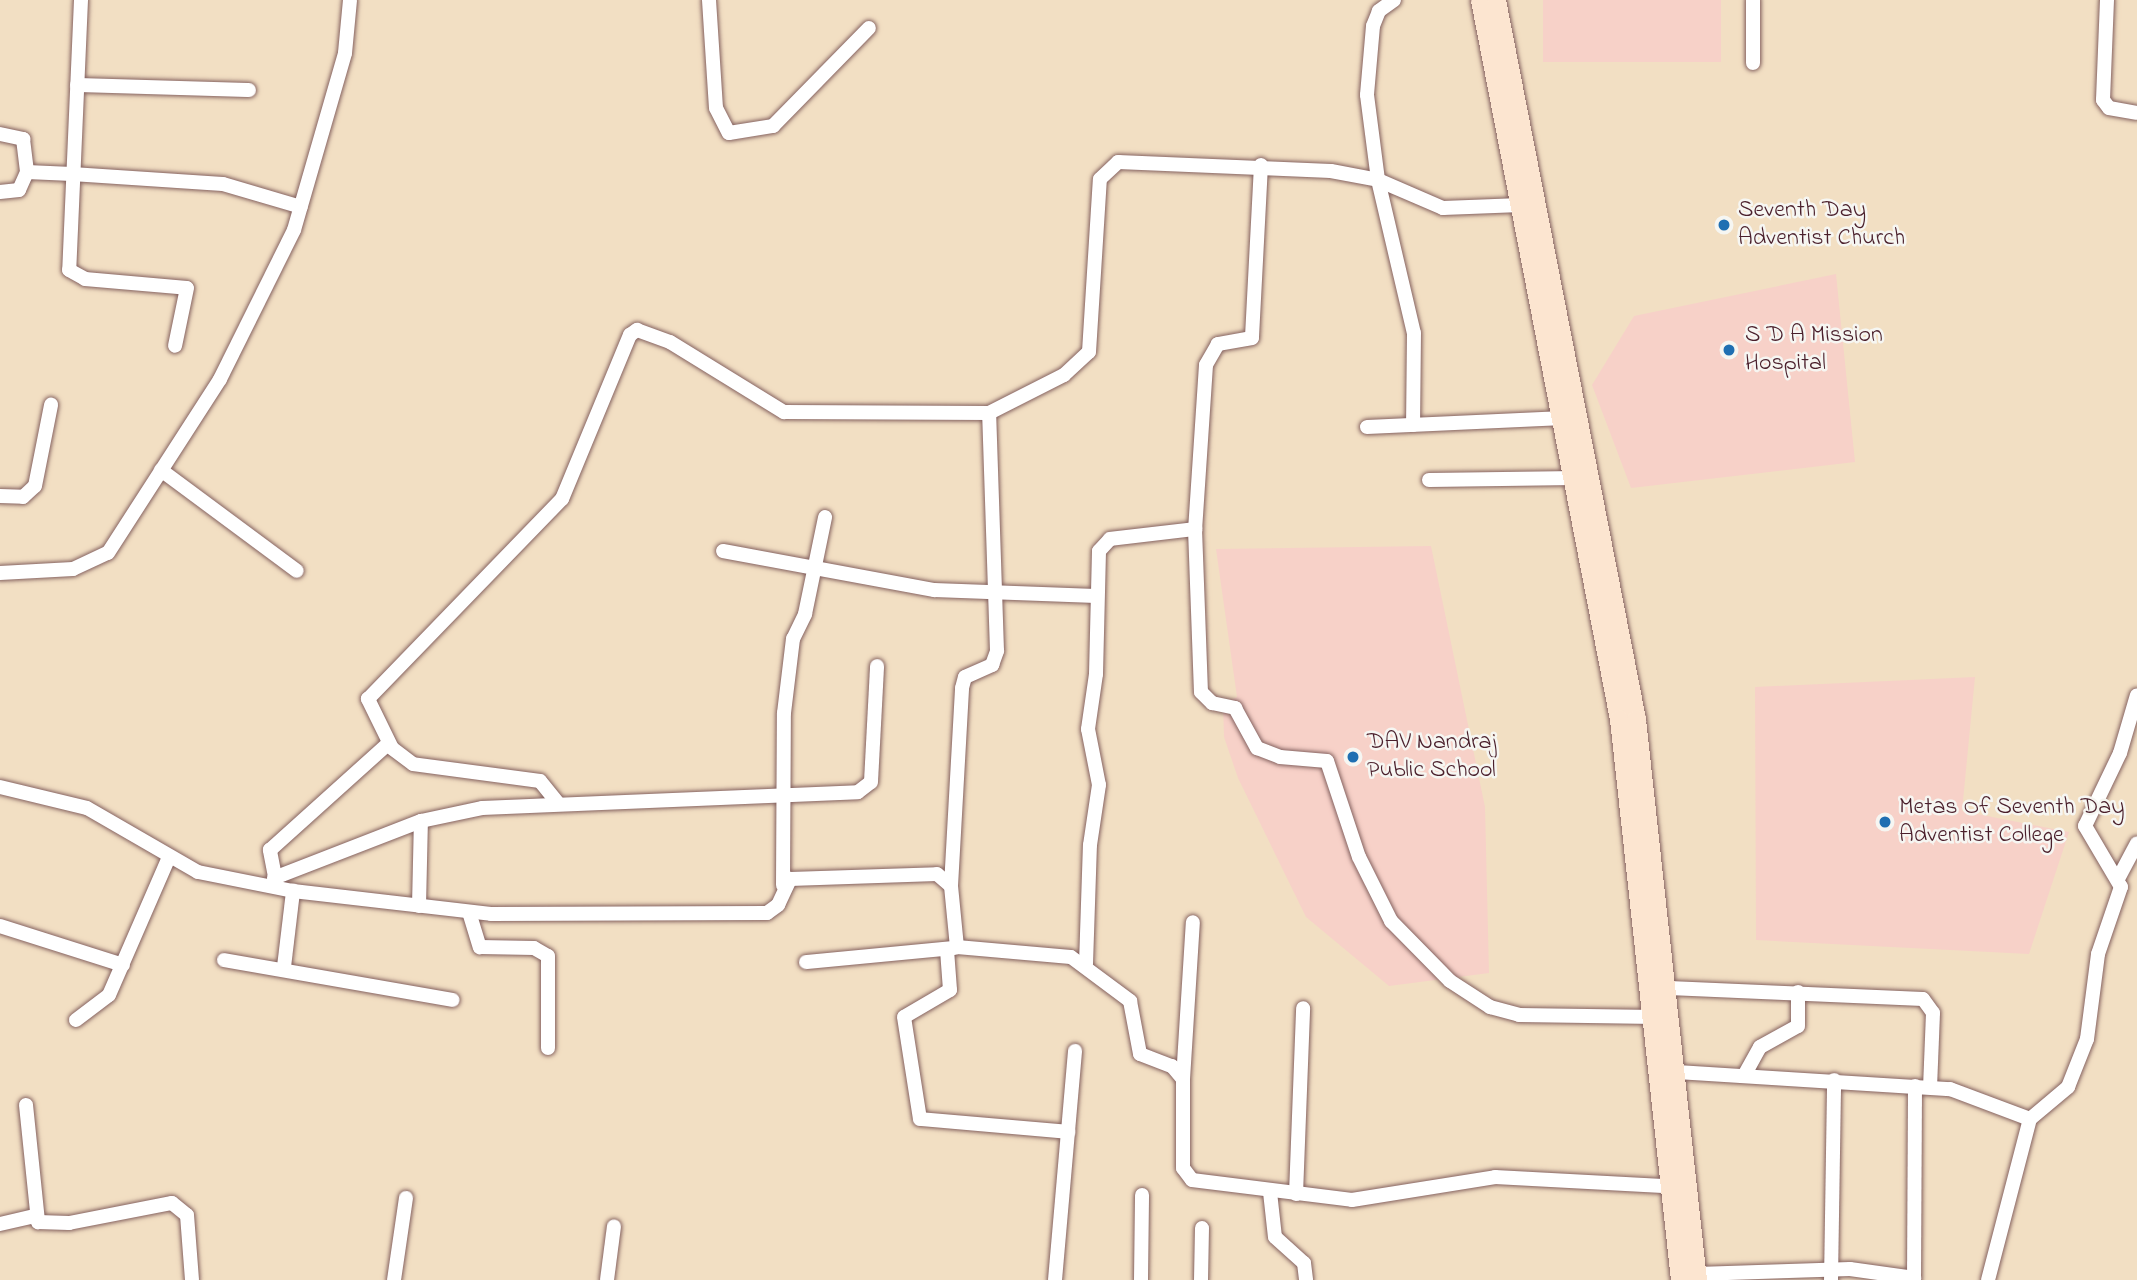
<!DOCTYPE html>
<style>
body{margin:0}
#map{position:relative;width:2137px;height:1280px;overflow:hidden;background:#f2dfc3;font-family:"Indie Flower",sans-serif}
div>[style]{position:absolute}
.built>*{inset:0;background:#f7d1c8;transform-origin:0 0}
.roads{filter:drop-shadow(0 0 2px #856260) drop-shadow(0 0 2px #856260)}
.street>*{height:14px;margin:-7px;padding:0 7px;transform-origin:7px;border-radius:7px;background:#fff}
.secondary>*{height:19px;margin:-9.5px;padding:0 9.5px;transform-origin:9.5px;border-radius:9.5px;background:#fce5d0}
.dots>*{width:19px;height:19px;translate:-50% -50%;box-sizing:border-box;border:4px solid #f6f6f2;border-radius:50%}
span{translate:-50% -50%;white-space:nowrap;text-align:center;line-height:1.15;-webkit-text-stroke:5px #f6f6f2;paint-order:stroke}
.poi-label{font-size:24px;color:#4a1f2b}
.left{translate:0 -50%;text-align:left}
</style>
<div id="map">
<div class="built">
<i style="left:1543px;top:0;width:178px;height:62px"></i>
<i style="clip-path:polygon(1836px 274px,1855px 462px,1631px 488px,1592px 385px,1634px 316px)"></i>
<i style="clip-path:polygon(1431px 546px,1485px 807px,1489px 973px,1389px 986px,1306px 917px,1238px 778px,1224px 737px,1223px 704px,1237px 697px,1216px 549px)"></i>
<i style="clip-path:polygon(1975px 677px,1962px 811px,2069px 832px,2029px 954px,1756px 940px,1755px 687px)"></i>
</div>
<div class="roads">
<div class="street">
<i style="left:81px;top:0;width:270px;rotate:92.5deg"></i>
<i style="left:69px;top:270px;width:18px;rotate:29deg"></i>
<i style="left:85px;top:279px;width:102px;rotate:5deg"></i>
<i style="left:187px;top:288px;width:59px;rotate:101.7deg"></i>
<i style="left:709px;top:0;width:108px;rotate:86.3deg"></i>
<i style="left:716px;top:108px;width:28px;rotate:63deg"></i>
<i style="left:729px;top:133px;width:45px;rotate:-9deg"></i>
<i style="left:773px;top:126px;width:137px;rotate:-45.6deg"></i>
<i style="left:1394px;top:0;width:19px;rotate:144deg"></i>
<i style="left:1379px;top:11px;width:16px;rotate:112deg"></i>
<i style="left:1373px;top:26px;width:69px;rotate:95deg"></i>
<i style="left:1367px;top:95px;width:86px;rotate:82.6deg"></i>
<i style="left:1378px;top:180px;width:157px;rotate:76.8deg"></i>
<i style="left:1414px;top:333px;width:92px;rotate:90.6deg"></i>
<i style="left:1753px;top:0;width:63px;rotate:90deg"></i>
<i style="left:2107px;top:0;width:100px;rotate:92.3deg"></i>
<i style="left:2103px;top:100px;width:10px;rotate:53deg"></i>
<i style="left:2109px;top:108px;width:28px;rotate:10deg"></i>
<i style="left:77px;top:85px;width:172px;rotate:1.7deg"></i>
<i style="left:0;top:134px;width:24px;rotate:12deg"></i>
<i style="left:23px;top:139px;width:33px;rotate:83deg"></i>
<i style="left:1261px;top:165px;width:173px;rotate:93deg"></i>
<i style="left:1252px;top:338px;width:35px;rotate:170deg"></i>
<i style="left:1218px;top:344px;width:24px;rotate:120deg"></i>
<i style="left:1206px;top:365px;width:164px;rotate:93.8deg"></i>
<i style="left:1195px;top:529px;width:163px;rotate:87.9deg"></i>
<i style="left:1201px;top:692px;width:16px;rotate:45deg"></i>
<i style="left:1212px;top:703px;width:24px;rotate:12deg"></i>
<i style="left:1235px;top:708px;width:46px;rotate:61.2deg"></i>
<i style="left:1257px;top:748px;width:25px;rotate:21deg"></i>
<i style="left:1280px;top:757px;width:47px;rotate:4.9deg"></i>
<i style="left:1327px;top:761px;width:101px;rotate:71.6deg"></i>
<i style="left:1359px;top:857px;width:72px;rotate:63.4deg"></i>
<i style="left:1391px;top:921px;width:84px;rotate:45.5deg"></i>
<i style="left:1450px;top:981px;width:48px;rotate:33deg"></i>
<i style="left:1490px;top:1007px;width:30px;rotate:15deg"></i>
<i style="left:1519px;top:1015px;width:137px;rotate:0.8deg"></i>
<i style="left:0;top:192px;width:19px;rotate:-6deg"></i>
<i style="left:19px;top:190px;width:20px;rotate:-66deg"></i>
<i style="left:27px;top:172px;width:45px;rotate:2.5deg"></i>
<i style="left:72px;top:174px;width:151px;rotate:3.8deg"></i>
<i style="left:223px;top:184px;width:81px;rotate:16.4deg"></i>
<i style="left:1367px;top:427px;width:197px;rotate:-2.6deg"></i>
<i style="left:161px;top:470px;width:169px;rotate:36.6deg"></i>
<i style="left:1429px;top:480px;width:147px;rotate:-0.8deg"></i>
<i style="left:0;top:496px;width:23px;rotate:2deg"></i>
<i style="left:23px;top:497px;width:16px;rotate:-43deg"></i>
<i style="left:35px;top:486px;width:83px;rotate:-78.8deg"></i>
<i style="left:723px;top:551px;width:215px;rotate:10.5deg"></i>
<i style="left:934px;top:590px;width:162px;rotate:2.1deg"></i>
<i style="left:0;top:573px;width:73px;rotate:-3.1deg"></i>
<i style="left:73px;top:569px;width:38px;rotate:-25deg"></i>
<i style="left:108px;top:553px;width:207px;rotate:-57.2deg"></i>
<i style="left:220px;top:379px;width:166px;rotate:-63.6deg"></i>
<i style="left:294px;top:230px;width:184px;rotate:-73.9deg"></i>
<i style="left:345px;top:53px;width:53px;rotate:-84.6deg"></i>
<i style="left:0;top:787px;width:89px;rotate:13.6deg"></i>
<i style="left:87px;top:808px;width:128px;rotate:30deg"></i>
<i style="left:198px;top:872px;width:97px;rotate:11.3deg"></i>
<i style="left:293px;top:891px;width:199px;rotate:6.6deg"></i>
<i style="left:491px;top:914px;width:276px;rotate:-0.2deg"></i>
<i style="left:767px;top:913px;width:14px;rotate:-36deg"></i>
<i style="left:778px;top:905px;width:29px;rotate:-65deg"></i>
<i style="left:790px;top:879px;width:147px;rotate:-1.9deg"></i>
<i style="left:937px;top:874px;width:18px;rotate:41deg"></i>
<i style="left:951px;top:886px;width:61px;rotate:84.4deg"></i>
<i style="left:957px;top:947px;width:114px;rotate:5deg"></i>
<i style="left:1071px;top:957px;width:74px;rotate:36.7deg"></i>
<i style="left:1130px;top:1001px;width:54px;rotate:79.3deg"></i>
<i style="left:1140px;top:1054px;width:34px;rotate:21deg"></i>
<i style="left:1172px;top:1066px;width:17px;rotate:50deg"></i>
<i style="left:1183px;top:1079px;width:89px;rotate:90deg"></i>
<i style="left:1183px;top:1168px;width:15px;rotate:53deg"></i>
<i style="left:1192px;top:1180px;width:161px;rotate:7.1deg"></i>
<i style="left:1352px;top:1200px;width:145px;rotate:-9.1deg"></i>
<i style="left:1495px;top:1177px;width:182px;rotate:3.1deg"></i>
<i style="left:557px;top:802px;width:27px;rotate:-129deg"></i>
<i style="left:540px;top:781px;width:128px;rotate:-172.4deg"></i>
<i style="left:413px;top:764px;width:26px;rotate:-143deg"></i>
<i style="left:392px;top:748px;width:55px;rotate:-116.1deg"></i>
<i style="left:368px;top:699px;width:279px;rotate:-45.9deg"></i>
<i style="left:562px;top:499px;width:178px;rotate:-67.5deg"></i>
<i style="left:630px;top:335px;width:9px;rotate:-36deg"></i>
<i style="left:637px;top:330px;width:35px;rotate:20deg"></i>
<i style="left:670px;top:342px;width:134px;rotate:31.6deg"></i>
<i style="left:784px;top:412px;width:205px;rotate:0.3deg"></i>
<i style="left:989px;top:413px;width:84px;rotate:-26.9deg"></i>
<i style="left:1064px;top:375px;width:34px;rotate:-43deg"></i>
<i style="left:1089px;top:352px;width:173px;rotate:-86.4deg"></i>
<i style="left:1100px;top:179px;width:25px;rotate:-43deg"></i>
<i style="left:1118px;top:162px;width:213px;rotate:2.4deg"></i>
<i style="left:1331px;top:171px;width:48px;rotate:10.8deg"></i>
<i style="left:1378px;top:180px;width:71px;rotate:23.3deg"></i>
<i style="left:1443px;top:208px;width:78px;rotate:-2.2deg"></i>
<i style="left:2119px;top:877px;width:38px;rotate:-62deg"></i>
<i style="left:274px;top:878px;width:158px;rotate:-21.2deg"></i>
<i style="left:421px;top:821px;width:62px;rotate:-12deg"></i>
<i style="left:482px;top:808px;width:376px;rotate:-2.4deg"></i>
<i style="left:858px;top:792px;width:16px;rotate:-38deg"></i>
<i style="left:871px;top:782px;width:116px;rotate:-87deg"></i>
<i style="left:783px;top:885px;width:172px;rotate:-89.7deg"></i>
<i style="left:784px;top:713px;width:75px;rotate:-83.1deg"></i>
<i style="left:793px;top:639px;width:28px;rotate:-64deg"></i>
<i style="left:805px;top:614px;width:99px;rotate:-78.3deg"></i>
<i style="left:951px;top:886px;width:198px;rotate:-86.8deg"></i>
<i style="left:962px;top:688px;width:11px;rotate:-75deg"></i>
<i style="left:965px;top:677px;width:30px;rotate:-24deg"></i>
<i style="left:992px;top:665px;width:15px;rotate:-70deg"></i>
<i style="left:997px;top:651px;width:238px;rotate:-91.9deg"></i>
<i style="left:277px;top:887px;width:38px;rotate:-101deg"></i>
<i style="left:270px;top:850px;width:160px;rotate:-42deg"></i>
<i style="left:419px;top:906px;width:85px;rotate:-88.7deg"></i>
<i style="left:469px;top:912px;width:37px;rotate:73deg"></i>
<i style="left:480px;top:947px;width:54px;rotate:1.1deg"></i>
<i style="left:534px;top:948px;width:16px;rotate:30deg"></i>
<i style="left:548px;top:956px;width:92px;rotate:90deg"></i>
<i style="left:0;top:926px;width:129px;rotate:17.6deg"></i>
<i style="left:947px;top:950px;width:40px;rotate:85.7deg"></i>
<i style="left:950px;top:990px;width:53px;rotate:149.6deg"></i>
<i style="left:904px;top:1017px;width:103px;rotate:81.1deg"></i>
<i style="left:920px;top:1119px;width:149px;rotate:5deg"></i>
<i style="left:224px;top:960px;width:232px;rotate:9.9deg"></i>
<i style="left:806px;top:962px;width:149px;rotate:-5.4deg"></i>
<i style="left:1086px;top:964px;width:119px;rotate:-88.1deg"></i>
<i style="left:1090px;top:845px;width:61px;rotate:-81.5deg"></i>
<i style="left:1099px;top:785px;width:57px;rotate:-101.1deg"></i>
<i style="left:1088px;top:729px;width:56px;rotate:-81.7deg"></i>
<i style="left:1096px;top:674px;width:123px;rotate:-88.6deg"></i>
<i style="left:1099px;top:551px;width:16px;rotate:-47deg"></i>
<i style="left:1110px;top:539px;width:86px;rotate:-6.7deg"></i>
<i style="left:284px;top:967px;width:77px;rotate:-83.2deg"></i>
<i style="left:1669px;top:988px;width:254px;rotate:2.5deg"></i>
<i style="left:1923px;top:999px;width:17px;rotate:54deg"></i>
<i style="left:1933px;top:1013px;width:74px;rotate:92.3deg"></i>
<i style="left:76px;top:1020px;width:41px;rotate:-37.1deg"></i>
<i style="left:109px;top:995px;width:150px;rotate:-66.5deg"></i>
<i style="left:1677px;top:1072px;width:274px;rotate:3.6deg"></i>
<i style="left:1950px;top:1089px;width:85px;rotate:20.6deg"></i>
<i style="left:1745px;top:1074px;width:31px;rotate:-61deg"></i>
<i style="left:1760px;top:1047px;width:43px;rotate:-28.9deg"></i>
<i style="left:1798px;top:1026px;width:34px;rotate:-90deg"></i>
<i style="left:1183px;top:1079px;width:157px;rotate:-86.4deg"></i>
<i style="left:26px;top:1105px;width:118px;rotate:84.1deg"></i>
<i style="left:38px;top:1222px;width:31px;rotate:2deg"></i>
<i style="left:69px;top:1223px;width:105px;rotate:-11deg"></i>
<i style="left:172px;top:1203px;width:19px;rotate:39deg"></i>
<i style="left:187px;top:1215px;width:65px;rotate:85.6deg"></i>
<i style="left:1270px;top:1192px;width:45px;rotate:83.7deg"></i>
<i style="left:1275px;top:1237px;width:39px;rotate:42deg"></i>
<i style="left:1304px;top:1263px;width:17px;rotate:83deg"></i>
<i style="left:1296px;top:1194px;width:186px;rotate:-87.8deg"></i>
<i style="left:0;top:1224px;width:35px;rotate:-13deg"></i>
<i style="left:1697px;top:1274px;width:153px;rotate:-1.9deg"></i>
<i style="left:1850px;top:1269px;width:65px;rotate:8deg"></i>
<i style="left:394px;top:1280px;width:83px;rotate:-81.7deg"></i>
<i style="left:607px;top:1280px;width:54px;rotate:-82.6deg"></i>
<i style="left:1055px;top:1280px;width:230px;rotate:-85deg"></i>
<i style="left:1141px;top:1280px;width:85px;rotate:-89.3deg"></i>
<i style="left:1201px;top:1280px;width:52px;rotate:-88.9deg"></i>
<i style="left:1831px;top:1280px;width:200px;rotate:-89.1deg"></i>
<i style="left:1914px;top:1280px;width:194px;rotate:-89.7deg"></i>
<i style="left:1988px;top:1280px;width:166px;rotate:-75.4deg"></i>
<i style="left:2030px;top:1119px;width:50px;rotate:-40.1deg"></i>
<i style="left:2068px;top:1087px;width:52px;rotate:-68.4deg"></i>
<i style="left:2087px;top:1039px;width:86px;rotate:-82.6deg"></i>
<i style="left:2098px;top:954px;width:71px;rotate:-71.1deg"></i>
<i style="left:2121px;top:887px;width:71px;rotate:-120.5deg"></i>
<i style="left:2085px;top:826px;width:81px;rotate:-64.4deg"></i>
<i style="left:2120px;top:753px;width:60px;rotate:-73.7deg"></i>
</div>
<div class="secondary">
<i style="left:1480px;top:0;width:732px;rotate:79.06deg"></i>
<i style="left:1619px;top:719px;width:564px;rotate:83.79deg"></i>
<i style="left:1496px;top:0;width:733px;rotate:78.98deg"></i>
<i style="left:1636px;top:719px;width:564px;rotate:83.79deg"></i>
</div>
</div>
<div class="dots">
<i style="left:1724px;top:225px;background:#1f6fb2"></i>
<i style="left:1729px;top:350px;background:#1f6fb2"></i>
<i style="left:1353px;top:757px;background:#1f6fb2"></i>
<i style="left:1885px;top:822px;background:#1f6fb2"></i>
</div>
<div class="poi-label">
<span class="left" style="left:1738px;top:225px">Seventh Day<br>Adventist Church</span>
<span class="left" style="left:1745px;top:350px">S D A Mission<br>Hospital</span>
<span class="left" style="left:1367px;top:757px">DAV Nandraj<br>Public School</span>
<span class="left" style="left:1899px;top:822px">Metas Of Seventh Day<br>Adventist College</span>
</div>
</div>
